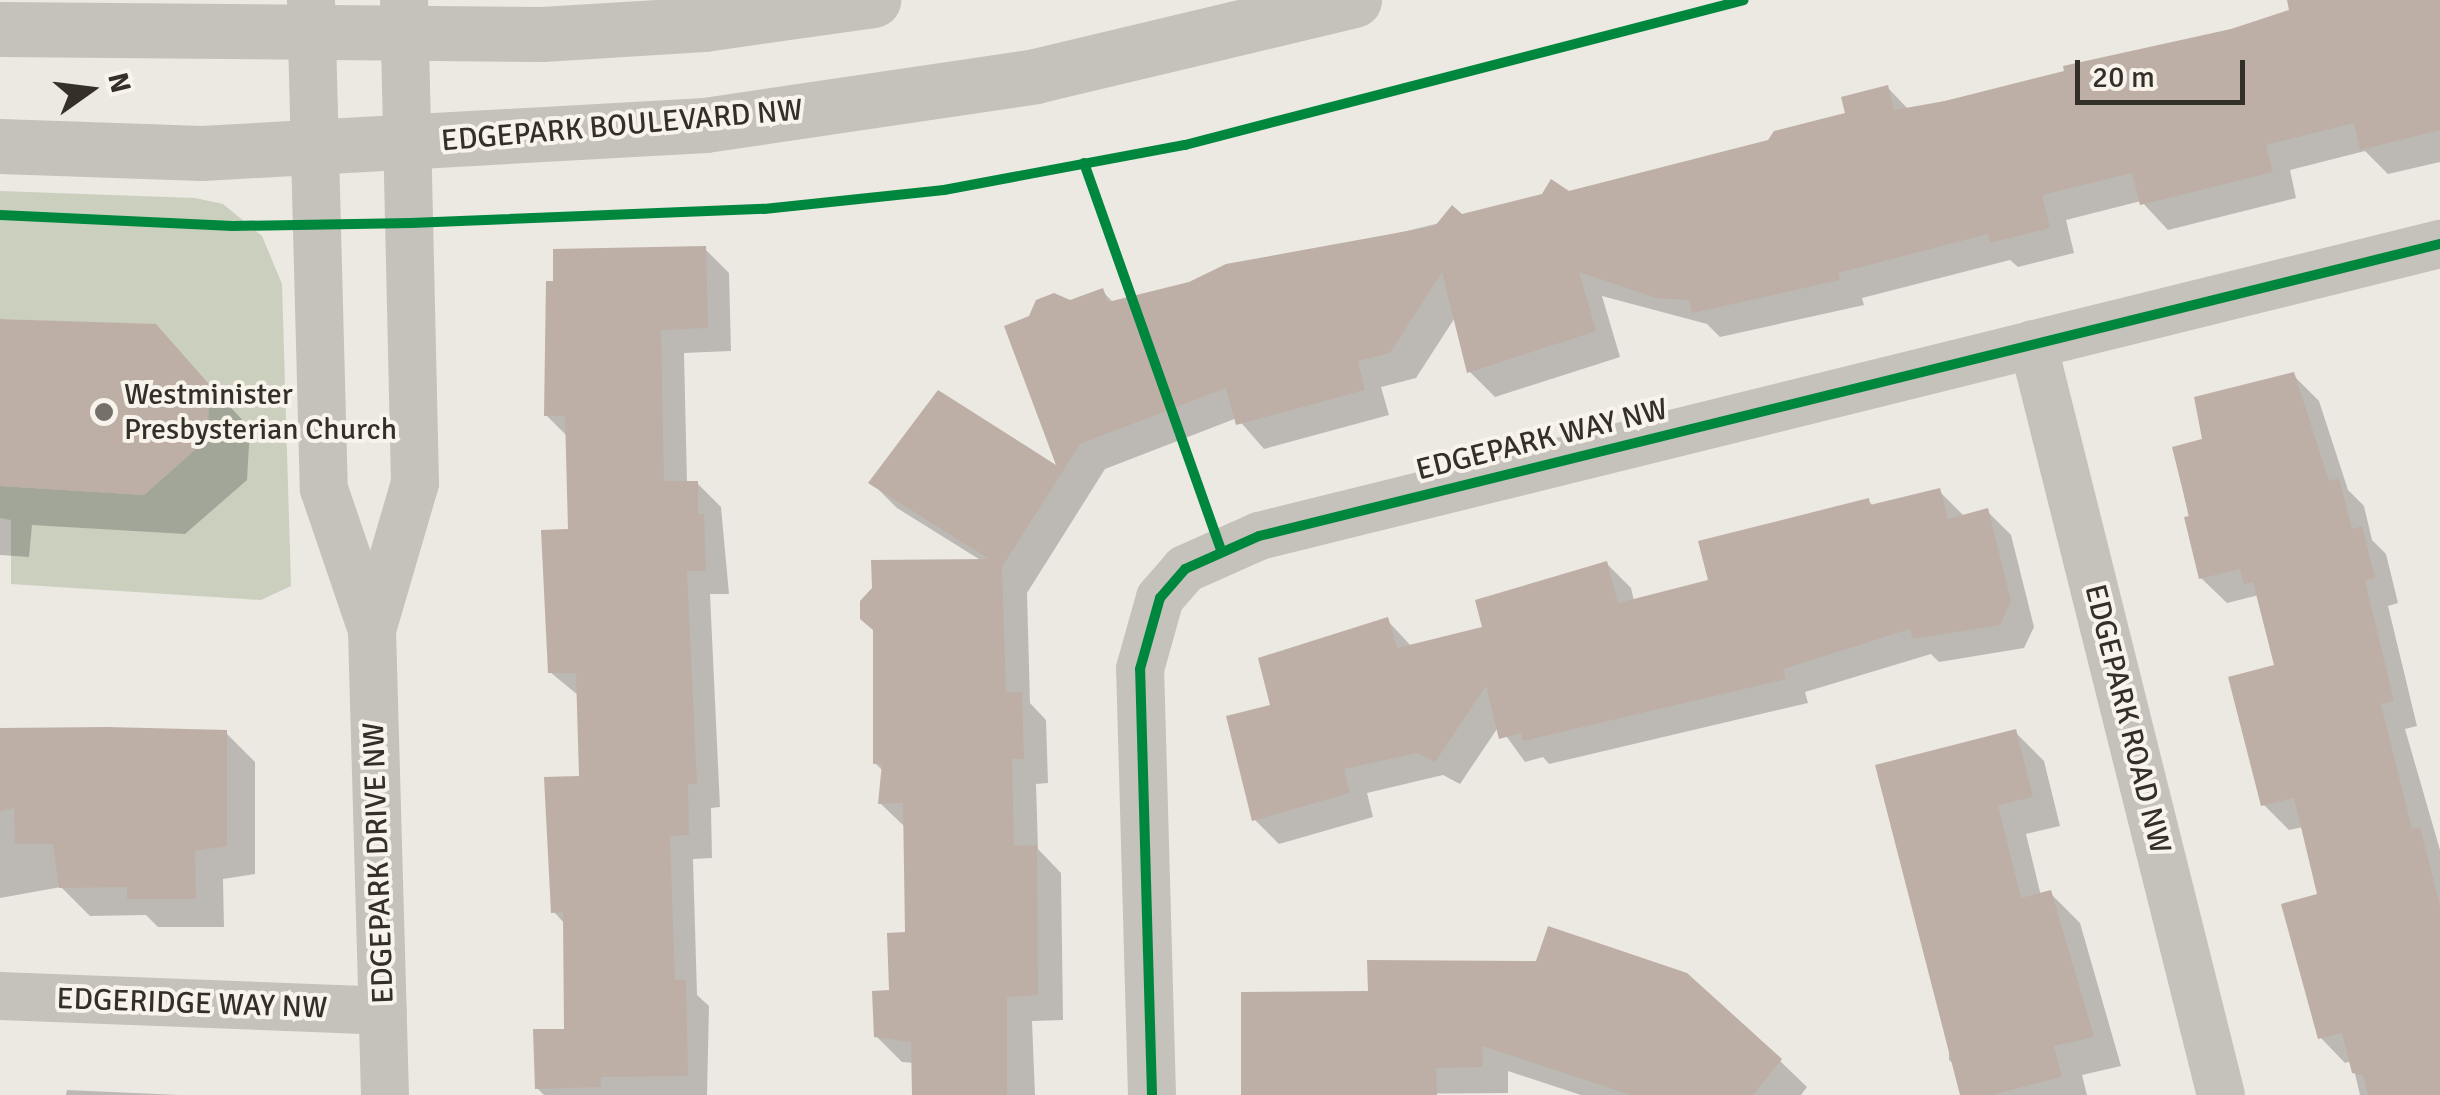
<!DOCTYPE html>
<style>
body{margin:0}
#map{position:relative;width:2440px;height:1095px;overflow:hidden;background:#ece8e2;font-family:Signika,sans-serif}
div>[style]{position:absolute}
.green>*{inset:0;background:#cbd0be}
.shadow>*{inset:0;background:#0003}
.building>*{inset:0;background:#bdafa6}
.minor>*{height:48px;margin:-24px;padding:0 24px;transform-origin:24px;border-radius:24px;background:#c5c1bb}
.tertiary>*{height:55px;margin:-27.5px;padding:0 27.5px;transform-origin:27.5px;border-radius:27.5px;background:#c5c1bb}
.cycleway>*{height:10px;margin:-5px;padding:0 5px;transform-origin:5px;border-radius:5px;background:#00873e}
.dots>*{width:28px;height:28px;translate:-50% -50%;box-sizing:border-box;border:5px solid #f8f3eb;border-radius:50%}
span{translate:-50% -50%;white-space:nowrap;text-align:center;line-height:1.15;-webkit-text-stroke:8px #f8f3eb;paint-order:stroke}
.street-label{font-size:30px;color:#352f2a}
.poi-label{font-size:30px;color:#352f2a}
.left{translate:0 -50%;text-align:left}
.north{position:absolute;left:40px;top:40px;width:100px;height:100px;-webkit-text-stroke:8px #f8f3eb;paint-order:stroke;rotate:76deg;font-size:28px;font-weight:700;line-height:40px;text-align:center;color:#352f2a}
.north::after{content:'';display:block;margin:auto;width:35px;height:45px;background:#352f2a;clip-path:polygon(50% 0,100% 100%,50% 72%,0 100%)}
.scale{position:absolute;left:2075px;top:60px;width:170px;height:45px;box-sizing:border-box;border:5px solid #352f2a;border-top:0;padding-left:12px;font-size:30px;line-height:35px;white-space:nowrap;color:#352f2a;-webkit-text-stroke:8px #f8f3eb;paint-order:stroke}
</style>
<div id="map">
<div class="green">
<i style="clip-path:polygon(0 191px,195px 198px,223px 204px,262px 236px,282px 284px,291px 586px,261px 600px,11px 584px,11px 520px,0 518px,0 486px,144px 495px,207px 439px,210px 385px,156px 325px,0 319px)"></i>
</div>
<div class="shadow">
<i style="clip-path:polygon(2290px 0,2440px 0,2440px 162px,2388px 174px,2365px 151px,2290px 170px,2296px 198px,2168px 230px,2141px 201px,2066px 220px,2074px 253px,2018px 267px,2010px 260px,1862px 298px,1864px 305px,1720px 337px,1707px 324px,1602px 296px,1620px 357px,1495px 397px,1469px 371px,1456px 316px,1416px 378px,1381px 387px,1389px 415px,1264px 449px,1237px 418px,1105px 469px,1027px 593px,1030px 703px,1046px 720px,1048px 783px,1036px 784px,1038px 849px,1061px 873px,1063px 1020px,1032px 1021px,1035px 1095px,914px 1095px,914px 1063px,902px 1062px,876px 1036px,907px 935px,906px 828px,880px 803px,883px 771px,875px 763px,982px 561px,897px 508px,872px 483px,1061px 471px,1070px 303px,1102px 291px,1114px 303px,1769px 142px,1848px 115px,1888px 88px,1909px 110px,2232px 31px,2292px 12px)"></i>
<i style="clip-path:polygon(705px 249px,729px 273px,731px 351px,684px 353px,687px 483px,697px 483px,721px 507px,729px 594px,710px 594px,720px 807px,711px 808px,712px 858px,693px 859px,697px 995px,709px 1006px,707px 1095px,544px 1095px,537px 1088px,567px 1031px,565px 924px,554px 912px,582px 778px,579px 696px,550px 672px,570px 532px,568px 437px,546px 415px)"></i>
<i style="clip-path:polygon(0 322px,155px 327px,250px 428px,247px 480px,185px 534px,32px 525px,29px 557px,0 555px)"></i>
<i style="clip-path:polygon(2293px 375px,2319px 401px,2348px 490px,2364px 506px,2372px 540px,2386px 554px,2398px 603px,2388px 606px,2417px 726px,2405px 729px,2440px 850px,2440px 1095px,2360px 1095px,2352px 1061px,2345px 1063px,2320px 1037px,2320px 896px,2303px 827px,2289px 830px,2264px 805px,2277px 667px,2259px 595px,2227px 603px,2201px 578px,2175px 449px,2205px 441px)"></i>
<i style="clip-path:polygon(1939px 491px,1963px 515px,1987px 511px,2011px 535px,2034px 627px,2024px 648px,1939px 662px,1931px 654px,1805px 692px,1808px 703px,1549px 764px,1543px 757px,1525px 762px,1499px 726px,1460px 784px,1443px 775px,1367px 793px,1373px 817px,1279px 844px,1255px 820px,1273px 707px,1387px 620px,1412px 647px,1485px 629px,1607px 564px,1631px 588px,1634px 601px,1711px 582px,1868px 500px,1874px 507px)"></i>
<i style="clip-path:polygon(0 728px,226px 733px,255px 762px,255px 874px,223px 879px,224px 927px,158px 927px,146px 915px,90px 916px,61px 887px,0 898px)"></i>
<i style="clip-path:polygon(2015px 732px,2044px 761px,2060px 826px,2026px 834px,2041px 896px,2050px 893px,2080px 923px,2121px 1066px,2082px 1075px,2087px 1095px,1991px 1095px,1949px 1060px,1949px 1036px,1878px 767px)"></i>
<i style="clip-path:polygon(1243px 995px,1780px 1061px,1807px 1087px,1801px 1095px,1581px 1095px,1508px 1071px,1508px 1093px,1244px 1095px)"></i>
<i style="clip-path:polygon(67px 1090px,179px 1095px,66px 1095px)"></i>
</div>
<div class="building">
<i style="clip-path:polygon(2287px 0,2440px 0,2440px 130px,2360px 150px,2354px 123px,2266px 145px,2273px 172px,2140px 205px,2132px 173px,2042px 195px,2050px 228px,1990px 243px,1988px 234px,1838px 273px,1840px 280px,1692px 313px,1689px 300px,1656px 298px,1579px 272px,1596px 331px,1467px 373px,1442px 272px,1390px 353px,1358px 361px,1365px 390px,1236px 425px,1226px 388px,1080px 444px,1002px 567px,1006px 692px,1022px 692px,1024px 759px,1012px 759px,1014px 846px,1037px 845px,1038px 995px,1007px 997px,1007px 1095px,912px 1095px,911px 1042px,874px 1037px,872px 991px,889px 990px,887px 933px,905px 932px,903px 803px,878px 804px,882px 763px,873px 764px,873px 630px,860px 619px,860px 601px,872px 588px,871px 560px,989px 559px,868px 483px,938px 390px,1056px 465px,1004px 326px,1029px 316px,1036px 300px,1054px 293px,1070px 300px,1103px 288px,1108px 302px,1189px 282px,1226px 264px,1435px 226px,1452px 205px,1462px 214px,1542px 194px,1551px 179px,1569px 191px,1768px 140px,1774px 131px,1845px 113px,1841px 97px,1888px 85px,1894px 110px,1945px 101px,2064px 71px,2063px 66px,2231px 29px,2289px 10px)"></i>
<i style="clip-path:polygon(706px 246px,708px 328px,661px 330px,664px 481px,698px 481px,698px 514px,704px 514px,706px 571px,687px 571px,697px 784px,688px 784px,689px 835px,670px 836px,675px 980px,686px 980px,688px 1076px,601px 1077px,601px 1087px,535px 1089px,533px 1029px,564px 1029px,563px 912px,551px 913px,544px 777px,579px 776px,576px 673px,548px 673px,541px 530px,568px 529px,565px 416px,544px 416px,546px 281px,553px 281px,553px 249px)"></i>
<i style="clip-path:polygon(0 319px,156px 324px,210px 385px,207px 439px,144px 495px,0 486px)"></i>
<i style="clip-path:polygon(2294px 372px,2329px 481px,2339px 478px,2352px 529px,2362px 526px,2375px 578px,2365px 581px,2394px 701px,2381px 704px,2412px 829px,2420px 827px,2440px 906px,2440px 1095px,2368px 1095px,2363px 1075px,2352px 1073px,2342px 1033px,2318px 1039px,2281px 904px,2317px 894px,2294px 798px,2261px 806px,2228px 677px,2274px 665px,2253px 582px,2244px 584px,2240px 569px,2199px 579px,2184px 517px,2189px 516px,2172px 447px,2202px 439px,2194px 397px)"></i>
<i style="clip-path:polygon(1940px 488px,1948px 519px,1988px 508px,2011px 601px,2000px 625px,1913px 639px,1910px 629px,1783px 669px,1786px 679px,1523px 741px,1521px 733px,1499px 739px,1486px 686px,1435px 762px,1417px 753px,1344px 769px,1350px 793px,1252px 821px,1226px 716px,1270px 705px,1258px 658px,1388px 617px,1397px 648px,1482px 627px,1475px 600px,1607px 561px,1618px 603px,1708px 580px,1698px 541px,1869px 498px,1870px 505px)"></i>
<i style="clip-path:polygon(107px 727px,227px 730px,227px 846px,195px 851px,196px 899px,127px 899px,127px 887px,59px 888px,53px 844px,15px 844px,14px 808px,0 811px,0 728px)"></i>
<i style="clip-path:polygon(2016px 729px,2033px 797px,1998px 805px,2021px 898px,2051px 890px,2094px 1037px,2054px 1046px,2062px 1077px,1991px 1095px,1960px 1095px,1875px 765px)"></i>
<i style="clip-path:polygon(1548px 926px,1687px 973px,1782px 1059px,1753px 1095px,1631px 1095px,1482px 1046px,1483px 1067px,1436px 1068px,1437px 1095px,1241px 1095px,1241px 992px,1368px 991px,1367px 960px,1536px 961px)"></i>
</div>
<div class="minor">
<i style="left:311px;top:0;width:489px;rotate:88.5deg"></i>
<i style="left:324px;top:489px;width:149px;rotate:71.2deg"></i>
<i style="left:372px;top:630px;width:465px;rotate:88.4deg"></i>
<i style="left:2033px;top:344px;width:774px;rotate:75.95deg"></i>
<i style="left:372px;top:630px;width:153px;rotate:-73.7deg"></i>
<i style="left:415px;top:483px;width:483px;rotate:-91.3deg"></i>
<i style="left:0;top:996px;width:383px;rotate:2.2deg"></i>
<i style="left:1152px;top:1095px;width:426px;rotate:-91.6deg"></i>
<i style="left:1140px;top:669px;width:74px;rotate:-74.3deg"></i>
<i style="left:1160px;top:598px;width:38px;rotate:-49deg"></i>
<i style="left:1185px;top:569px;width:81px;rotate:-24deg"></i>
<i style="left:1259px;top:536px;width:1217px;rotate:-13.89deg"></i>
</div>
<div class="tertiary">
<i style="left:0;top:29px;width:542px;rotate:0.53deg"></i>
<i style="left:542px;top:34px;width:162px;rotate:-3.5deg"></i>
<i style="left:704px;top:24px;width:171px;rotate:-8.1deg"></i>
<i style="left:0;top:146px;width:202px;rotate:2deg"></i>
<i style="left:202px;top:153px;width:504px;rotate:-3.19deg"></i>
<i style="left:705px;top:125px;width:334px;rotate:-8.4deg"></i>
<i style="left:1035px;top:76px;width:328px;rotate:-13.4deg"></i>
</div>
<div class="cycleway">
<i style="left:1084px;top:163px;width:408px;rotate:70.5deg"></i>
<i style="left:0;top:215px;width:233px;rotate:2.7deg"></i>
<i style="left:233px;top:226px;width:178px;rotate:-1deg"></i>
<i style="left:411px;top:223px;width:353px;rotate:-2.3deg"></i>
<i style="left:764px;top:209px;width:181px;rotate:-6deg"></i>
<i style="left:944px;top:190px;width:245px;rotate:-10.6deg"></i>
<i style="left:1185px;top:145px;width:577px;rotate:-14.54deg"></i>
<i style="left:1152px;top:1095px;width:426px;rotate:-91.6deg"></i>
<i style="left:1140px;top:669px;width:74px;rotate:-74.3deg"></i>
<i style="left:1160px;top:598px;width:38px;rotate:-49deg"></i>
<i style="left:1185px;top:569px;width:81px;rotate:-24deg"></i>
<i style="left:1259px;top:536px;width:1217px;rotate:-13.89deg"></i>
</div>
<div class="dots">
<i style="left:104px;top:412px;background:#75706a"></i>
</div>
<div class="street-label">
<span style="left:622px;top:126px;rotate:-5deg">EDGEPARK BOULEVARD NW</span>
<span style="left:1542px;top:440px;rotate:-14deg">EDGEPARK WAY NW</span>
<span style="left:2127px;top:719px;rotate:76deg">EDGEPARK ROAD NW</span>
<span style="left:379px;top:863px;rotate:-92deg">EDGEPARK DRIVE NW</span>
<span style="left:192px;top:1004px;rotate:2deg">EDGERIDGE WAY NW</span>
</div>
<div class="poi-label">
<span class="left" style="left:124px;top:412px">Westminister<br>Presbysterian Church</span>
</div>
<div class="north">N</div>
<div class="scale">20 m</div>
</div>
